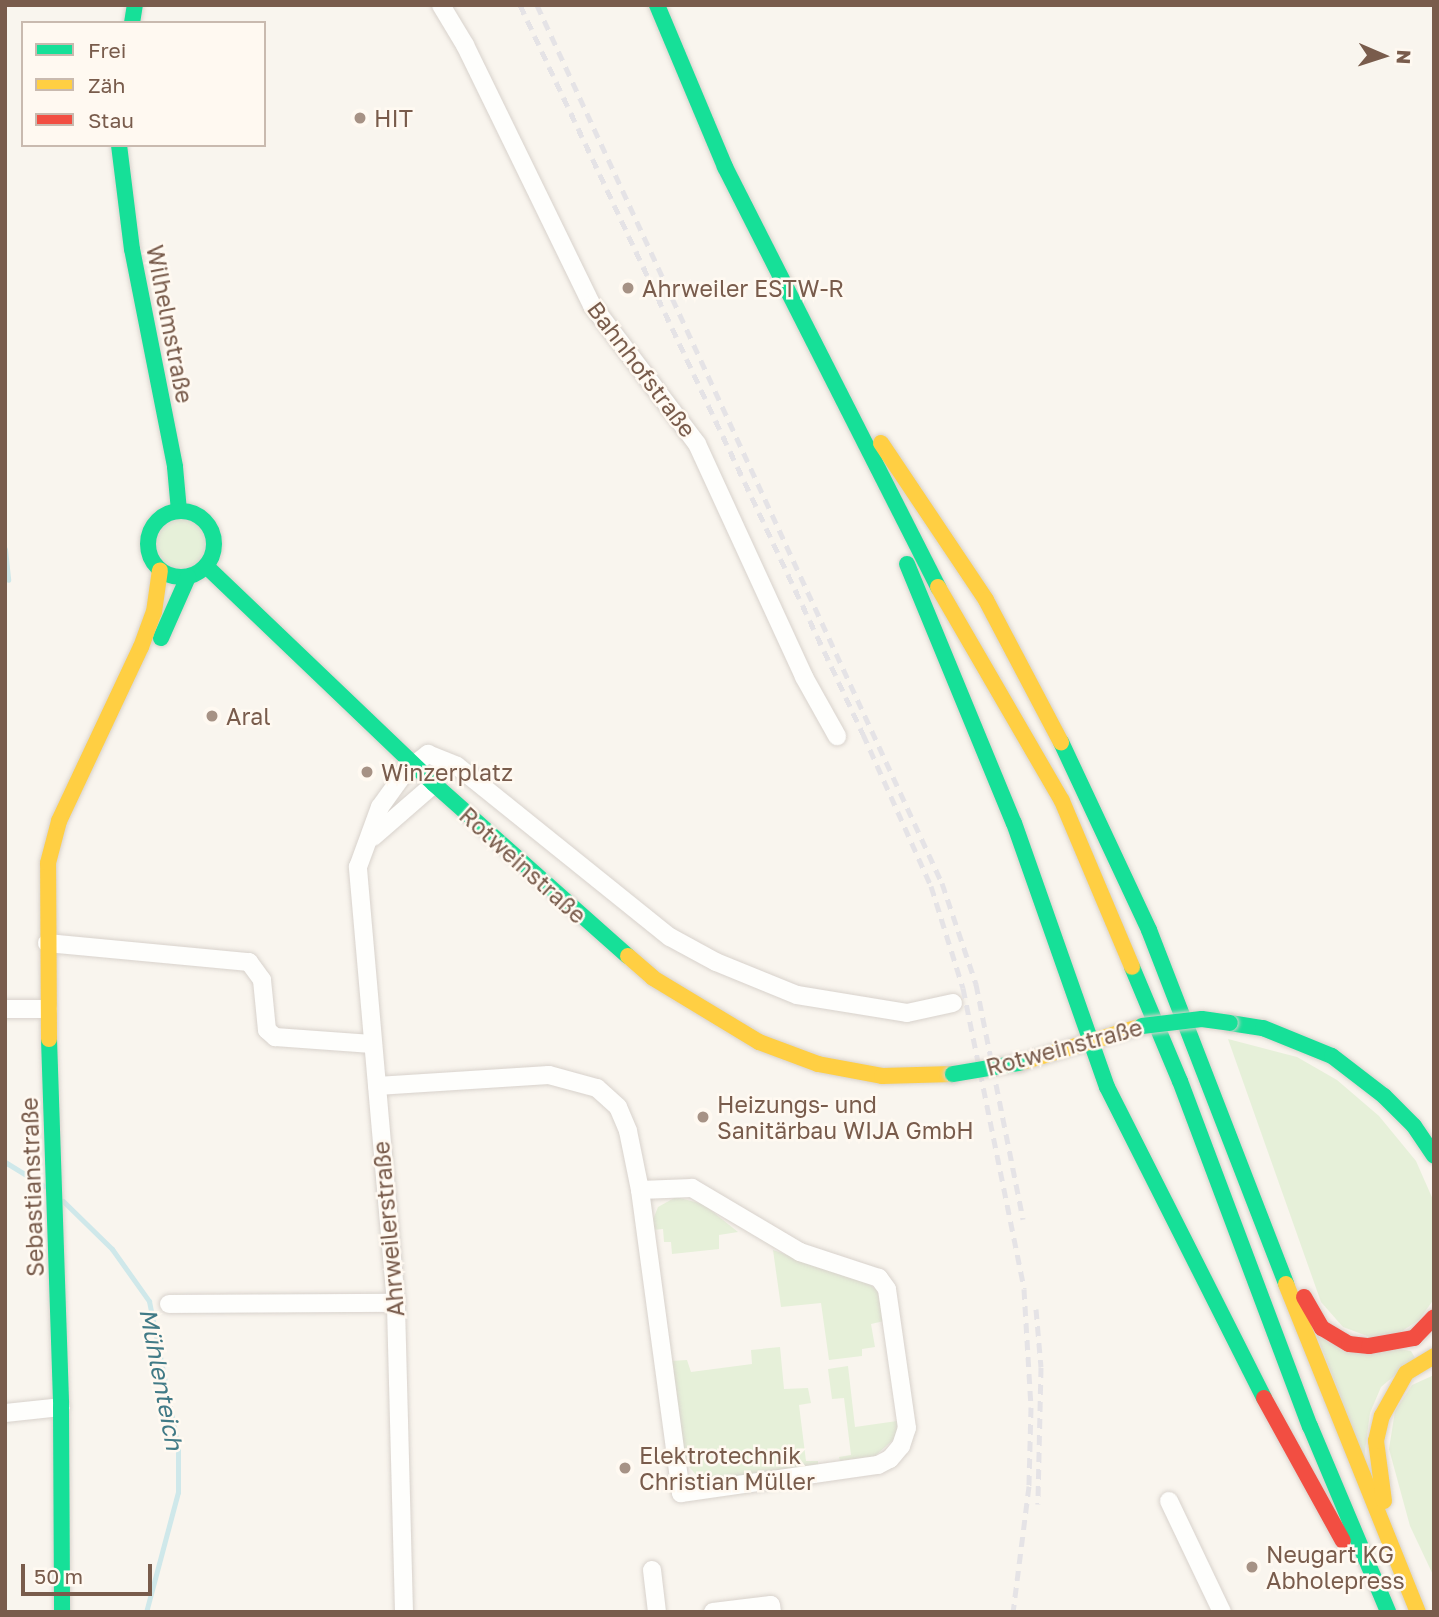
<!DOCTYPE html>
<meta charset="utf-8">
<style>
body{margin:0}
#map{position:relative;width:1439px;height:1617px;overflow:hidden;background:#f9f5ee;font-family:"Golos Text",sans-serif}
div>[style]{position:absolute}
.green>*{inset:0;background:#e6f0d9}
.round{border-radius:50%}
.stream>*{height:5px;margin:-2.5px;padding:0 2.5px;transform-origin:2.5px;border-radius:2.5px;background:#cfe8ea}
.roads{filter:drop-shadow(0 0 2px #d8d2cc) drop-shadow(0 0 2px #d8d2cc)}
.street>*{height:18px;margin:-9px;padding:0 9px;transform-origin:9px;border-radius:9px;background:#fefefc}
.fast>*{height:16px;margin:-8px;padding:0 8px;transform-origin:8px;border-radius:8px;background:#16e098}
.fast>.ring{margin:-8px;padding:0;box-sizing:content-box;background:none;border:16px solid #16e098;border-radius:50%}
.slow>*{height:16px;margin:-8px;padding:0 8px;transform-origin:8px;border-radius:8px;background:#ffcf43}
.jam>*{height:16px;margin:-8px;padding:0 8px;transform-origin:8px;border-radius:8px;background:#f24e42}
.rail>*{height:5px;margin-top:-2.5px;transform-origin:0;background:repeating-linear-gradient(90deg,#e5e3e6 0 10px,transparent 0 17px)}
.bridges{filter:drop-shadow(0 0 2px #d9d1ca) drop-shadow(0 0 2px #d9d1ca)}
.fast-bridge>*{height:16px;margin:-8px;padding:0 8px;transform-origin:8px;border-radius:8px;background:#16e098}
.dots>*{width:19px;height:19px;translate:-50% -50%;box-sizing:border-box;border:4px solid #fff9f1;border-radius:50%}
span{translate:-50% -50%;white-space:nowrap;text-align:center;line-height:1.15;-webkit-text-stroke:5px #fff9f1;paint-order:stroke}
.poi-label{font-size:23px;color:#795c4c}
.left{translate:0 -50%;text-align:left}
.street-label{font-size:23px;color:#795c4c}
.water-label{font-size:24px;color:#417a86;font-style:italic}
.frame{position:absolute;inset:0;border:7px solid #795c4c;pointer-events:none}
.legend{position:absolute;left:21px;top:21px;width:245px;height:126px;box-sizing:border-box;background:#fff9f1;border:2px solid #c9baaf;margin:0;padding:9px 12px;list-style:none;font-size:21px;color:#795c4c}
.legend li{display:flex;align-items:center;gap:14px;height:35px}
.legend b{width:35px;border:2px solid #c9baaf}
.north{position:absolute;left:1348px;top:21px;width:70px;height:70px;-webkit-text-stroke:5px #fff9f1;paint-order:stroke;rotate:93deg;font-size:19px;font-weight:700;line-height:28px;text-align:center;color:#795c4c}
.north::after{content:'';display:block;margin:auto;width:24px;height:32px;background:#795c4c;clip-path:polygon(50% 0,100% 100%,50% 72%,0 100%)}
.scale{position:absolute;left:21px;top:1564px;width:131px;height:32px;box-sizing:border-box;border:4px solid #795c4c;border-top:0;padding-left:9px;font-size:21px;line-height:24px;white-space:nowrap;color:#795c4c;-webkit-text-stroke:5px #fff9f1;paint-order:stroke}
</style>
<div id="map">
<div class="green">
<i class="round" style="left:154px;top:516px;width:54px;height:54px"></i>
<i style="clip-path:polygon(1228px 1039px,1297px 1057px,1337px 1080px,1379px 1116px,1416px 1161px,1434px 1202px,1434px 1299px,1419px 1320px,1396px 1335px,1370px 1337px,1343px 1327px,1321px 1302px)"></i>
<i style="clip-path:polygon(676px 1197px,703px 1204px,738px 1232px,719px 1235px,719px 1249px,672px 1254px,671px 1242px,664px 1242px,663px 1229px,653px 1230px,652px 1222px,658px 1207px)"></i>
<i style="clip-path:polygon(773px 1250px,866px 1282px,877px 1290px,884px 1321px,871px 1324px,875px 1347px,862px 1349px,862px 1356px,829px 1360px,821px 1303px,781px 1307px)"></i>
<i style="clip-path:polygon(1317px 1336px,1411px 1351px,1415px 1358px,1381px 1387px,1370px 1413px,1364px 1458px)"></i>
<i style="clip-path:polygon(780px 1347px,784px 1389px,808px 1388px,811px 1403px,799px 1405px,806px 1461px,818px 1461px,818px 1466px,708px 1481px,697px 1476px,685px 1462px,671px 1361px,687px 1360px,691px 1372px,752px 1364px,751px 1350px)"></i>
<i style="clip-path:polygon(848px 1366px,855px 1427px,897px 1421px,897px 1430px,894px 1439px,875px 1456px,840px 1461px,839px 1457px,851px 1455px,844px 1398px,832px 1399px,828px 1369px)"></i>
<i style="clip-path:polygon(1434px 1375px,1434px 1577px,1410px 1526px,1389px 1449px,1395px 1411px,1412px 1385px)"></i>
</div>
<div class="stream">
<i style="left:5px;top:549px;width:31px;rotate:84deg"></i>
<i style="left:5px;top:1162px;width:46px;rotate:31.6deg"></i>
<i style="left:63px;top:1201px;width:69px;rotate:44.4deg"></i>
<i style="left:112px;top:1249px;width:64px;rotate:54.6deg"></i>
<i style="left:149px;top:1301px;width:149px;rotate:78.8deg"></i>
<i style="left:178px;top:1447px;width:45px;rotate:90deg"></i>
<i style="left:178px;top:1492px;width:124px;rotate:104.9deg"></i>
</div>
<div class="roads">
<div class="street">
<i style="left:441px;top:5px;width:47px;rotate:59deg"></i>
<i style="left:465px;top:45px;width:289px;rotate:64deg"></i>
<i style="left:592px;top:305px;width:174px;rotate:52.9deg"></i>
<i style="left:697px;top:444px;width:256px;rotate:65.3deg"></i>
<i style="left:804px;top:677px;width:68px;rotate:60.8deg"></i>
<i style="left:373px;top:837px;width:81px;rotate:-41deg"></i>
<i style="left:47px;top:943px;width:203px;rotate:5.4deg"></i>
<i style="left:249px;top:962px;width:22px;rotate:54deg"></i>
<i style="left:262px;top:980px;width:50px;rotate:84.3deg"></i>
<i style="left:267px;top:1030px;width:11px;rotate:41deg"></i>
<i style="left:275px;top:1037px;width:97px;rotate:4.1deg"></i>
<i style="left:5px;top:1009px;width:43px"></i>
<i style="left:377px;top:1086px;width:172px;rotate:-3.7deg"></i>
<i style="left:549px;top:1075px;width:50px;rotate:15.2deg"></i>
<i style="left:597px;top:1088px;width:28px;rotate:42deg"></i>
<i style="left:618px;top:1107px;width:26px;rotate:67deg"></i>
<i style="left:628px;top:1131px;width:60px;rotate:78.5deg"></i>
<i style="left:640px;top:1190px;width:306px;rotate:82.3deg"></i>
<i style="left:681px;top:1493px;width:199px;rotate:-8.1deg"></i>
<i style="left:878px;top:1465px;width:13px;rotate:-27deg"></i>
<i style="left:890px;top:1459px;width:17px;rotate:-50deg"></i>
<i style="left:901px;top:1446px;width:19px;rotate:-72deg"></i>
<i style="left:907px;top:1428px;width:140px;rotate:-98.2deg"></i>
<i style="left:887px;top:1289px;width:14px;rotate:-126deg"></i>
<i style="left:879px;top:1278px;width:83px;rotate:-161.8deg"></i>
<i style="left:800px;top:1252px;width:126px;rotate:-149.3deg"></i>
<i style="left:692px;top:1188px;width:52px;rotate:177.8deg"></i>
<i style="left:169px;top:1304px;width:227px;rotate:-0.3deg"></i>
<i style="left:5px;top:1413px;width:56px;rotate:-6.1deg"></i>
<i style="left:1169px;top:1501px;width:123px;rotate:64.5deg"></i>
<i style="left:652px;top:1570px;width:42px;rotate:83.2deg"></i>
<i style="left:404px;top:1612px;width:309px;rotate:-91.5deg"></i>
<i style="left:396px;top:1303px;width:438px;rotate:-95deg"></i>
<i style="left:358px;top:867px;width:64px;rotate:-69.9deg"></i>
<i style="left:380px;top:807px;width:44px;rotate:-54.2deg"></i>
<i style="left:406px;top:771px;width:28px;rotate:-38deg"></i>
<i style="left:428px;top:754px;width:31px;rotate:22deg"></i>
<i style="left:457px;top:766px;width:273px;rotate:38.8deg"></i>
<i style="left:670px;top:937px;width:52px;rotate:28.5deg"></i>
<i style="left:716px;top:962px;width:87px;rotate:22.2deg"></i>
<i style="left:797px;top:995px;width:111px;rotate:9.3deg"></i>
<i style="left:907px;top:1013px;width:47px;rotate:-12.3deg"></i>
<i style="left:713px;top:1612px;width:58px;rotate:-6.9deg"></i>
<i style="left:771px;top:1605px;width:7px;rotate:82deg"></i>
</div>
<div class="fast">
<i style="left:657px;top:5px;width:176px;rotate:67.2deg"></i>
<i style="left:725px;top:167px;width:471px;rotate:63.1deg"></i>
<i style="left:132px;top:23px;width:18px;rotate:-81deg"></i>
<i style="left:119px;top:145px;width:105px;rotate:82.9deg"></i>
<i style="left:132px;top:249px;width:222px;rotate:78.8deg"></i>
<i style="left:175px;top:467px;width:44px;rotate:84.8deg"></i>
<i class="ring" style="left:148px;top:511px;width:50px;height:50px"></i>
<i style="left:907px;top:564px;width:280px;rotate:67.6deg"></i>
<i style="left:1014px;top:823px;width:280px;rotate:70.6deg"></i>
<i style="left:1107px;top:1087px;width:348px;rotate:63.2deg"></i>
<i style="left:206px;top:566px;width:315px;rotate:43.7deg"></i>
<i style="left:434px;top:784px;width:259px;rotate:41.6deg"></i>
<i style="left:161px;top:638px;width:67px;rotate:-66.1deg"></i>
<i style="left:1061px;top:742px;width:208px;rotate:64.9deg"></i>
<i style="left:1149px;top:930px;width:380px;rotate:68.8deg"></i>
<i style="left:1132px;top:967px;width:124px;rotate:67.2deg"></i>
<i style="left:1180px;top:1081px;width:369px;rotate:69.4deg"></i>
<i style="left:1310px;top:1426px;width:202px;rotate:67.2deg"></i>
<i style="left:1230px;top:1023px;width:33px;rotate:9deg"></i>
<i style="left:1263px;top:1028px;width:74px;rotate:22.1deg"></i>
<i style="left:1332px;top:1056px;width:66px;rotate:37.6deg"></i>
<i style="left:1384px;top:1096px;width:42px;rotate:45deg"></i>
<i style="left:1414px;top:1126px;width:36px;rotate:56deg"></i>
<i style="left:49px;top:1039px;width:368px;rotate:88.1deg"></i>
<i style="left:61px;top:1407px;width:205px;rotate:89.7deg"></i>
</div>
<div class="slow">
<i style="left:881px;top:443px;width:189px;rotate:56.2deg"></i>
<i style="left:986px;top:600px;width:161px;rotate:62.2deg"></i>
<i style="left:938px;top:587px;width:247px;rotate:59.9deg"></i>
<i style="left:1062px;top:801px;width:180px;rotate:67.1deg"></i>
<i style="left:628px;top:956px;width:33px;rotate:41deg"></i>
<i style="left:653px;top:978px;width:124px;rotate:31.1deg"></i>
<i style="left:759px;top:1042px;width:63px;rotate:20.4deg"></i>
<i style="left:818px;top:1064px;width:65px;rotate:10.6deg"></i>
<i style="left:882px;top:1076px;width:71px;rotate:-1.6deg"></i>
<i style="left:49px;top:1039px;width:176px;rotate:-90.3deg"></i>
<i style="left:48px;top:863px;width:43px;rotate:-75.3deg"></i>
<i style="left:59px;top:821px;width:192px;rotate:-64.8deg"></i>
<i style="left:141px;top:647px;width:37px;rotate:-70deg"></i>
<i style="left:154px;top:612px;width:42px;rotate:-81.9deg"></i>
<i style="left:1019px;top:1063px;width:128px;rotate:-16.7deg"></i>
<i style="left:1286px;top:1284px;width:354px;rotate:68.1deg"></i>
<i style="left:1384px;top:1501px;width:61px;rotate:-97.6deg"></i>
<i style="left:1376px;top:1441px;width:26px;rotate:-77deg"></i>
<i style="left:1382px;top:1416px;width:49px;rotate:-60.8deg"></i>
<i style="left:1406px;top:1373px;width:33px;rotate:-31deg"></i>
</div>
<div class="jam">
<i style="left:1304px;top:1297px;width:36px;rotate:60deg"></i>
<i style="left:1322px;top:1328px;width:31px;rotate:31deg"></i>
<i style="left:1349px;top:1344px;width:20px;rotate:6deg"></i>
<i style="left:1369px;top:1346px;width:46px;rotate:-10.1deg"></i>
<i style="left:1414px;top:1338px;width:29px;rotate:-46deg"></i>
<i style="left:1264px;top:1398px;width:163px;rotate:61.1deg"></i>
</div>
</div>
<div class="rail">
<i style="left:520px;top:5px;width:806px;rotate:64.8deg"></i>
<i style="left:863px;top:734px;width:167px;rotate:65.9deg"></i>
<i style="left:931px;top:886px;width:107px;rotate:72.6deg"></i>
<i style="left:963px;top:988px;width:307px;rotate:78.5deg"></i>
<i style="left:1024px;top:1289px;width:118px;rotate:86.6deg"></i>
<i style="left:1031px;top:1407px;width:79px;rotate:91.5deg"></i>
<i style="left:1029px;top:1486px;width:127px;rotate:97.2deg"></i>
<i style="left:537px;top:5px;width:967px;rotate:65.24deg"></i>
<i style="left:942px;top:883px;width:107px;rotate:71.4deg"></i>
<i style="left:976px;top:984px;width:240px;rotate:78.7deg"></i>
<i style="left:1036px;top:1309px;width:58px;rotate:85.1deg"></i>
<i style="left:1041px;top:1367px;width:137px;rotate:91.3deg"></i>
</div>
<div class="bridges">
<div class="fast-bridge">
<i style="left:1142px;top:1026px;width:60px;rotate:-6.7deg"></i>
<i style="left:1202px;top:1019px;width:28px;rotate:8deg"></i>
<i style="left:953px;top:1074px;width:67px;rotate:-9.5deg"></i>
</div>
</div>
<div class="dots">
<i style="left:360px;top:118px;background:#a69285"></i>
<i style="left:628px;top:288px;background:#a69285"></i>
<i style="left:212px;top:716px;background:#a69285"></i>
<i style="left:367px;top:772px;background:#a69285"></i>
<i style="left:703px;top:1117px;background:#a69285"></i>
<i style="left:625px;top:1468px;background:#a69285"></i>
<i style="left:1252px;top:1567px;background:#a69285"></i>
</div>
<div class="poi-label">
<span class="left" style="left:374px;top:118px">HIT</span>
<span class="left" style="left:642px;top:288px">Ahrweiler ESTW-R</span>
<span class="left" style="left:226px;top:716px">Aral</span>
<span class="left" style="left:381px;top:772px">Winzerplatz</span>
<span class="left" style="left:717px;top:1117px">Heizungs- und<br>Sanitärbau WIJA GmbH</span>
<span class="left" style="left:639px;top:1468px">Elektrotechnik<br>Christian Müller</span>
<span class="left" style="left:1266px;top:1567px">Neugart KG<br>Abholepress</span>
</div>
<div class="street-label">
<span style="left:170px;top:324px;rotate:79deg">Wilhelmstraße</span>
<span style="left:642px;top:369px;rotate:53deg">Bahnhofstraße</span>
<span style="left:523px;top:865px;rotate:42deg">Rotweinstraße</span>
<span style="left:1064px;top:1047px;rotate:-15deg">Rotweinstraße</span>
<span style="left:32px;top:1187px;rotate:-92deg">Sebastianstraße</span>
<span style="left:388px;top:1229px;rotate:-95deg">Ahrweilerstraße</span>
</div>
<div class="water-label">
<span style="left:162px;top:1379px;rotate:79deg">Mühlenteich</span>
</div>
<div class="frame"></div>
<ul class="legend">
<li><b style="height:9px;background:#16e098"></b>Frei</li>
<li><b style="height:9px;background:#ffcf43"></b>Zäh</li>
<li><b style="height:9px;background:#f24e42"></b>Stau</li>
</ul>
<div class="north">N</div>
<div class="scale">50 m</div>
</div>
